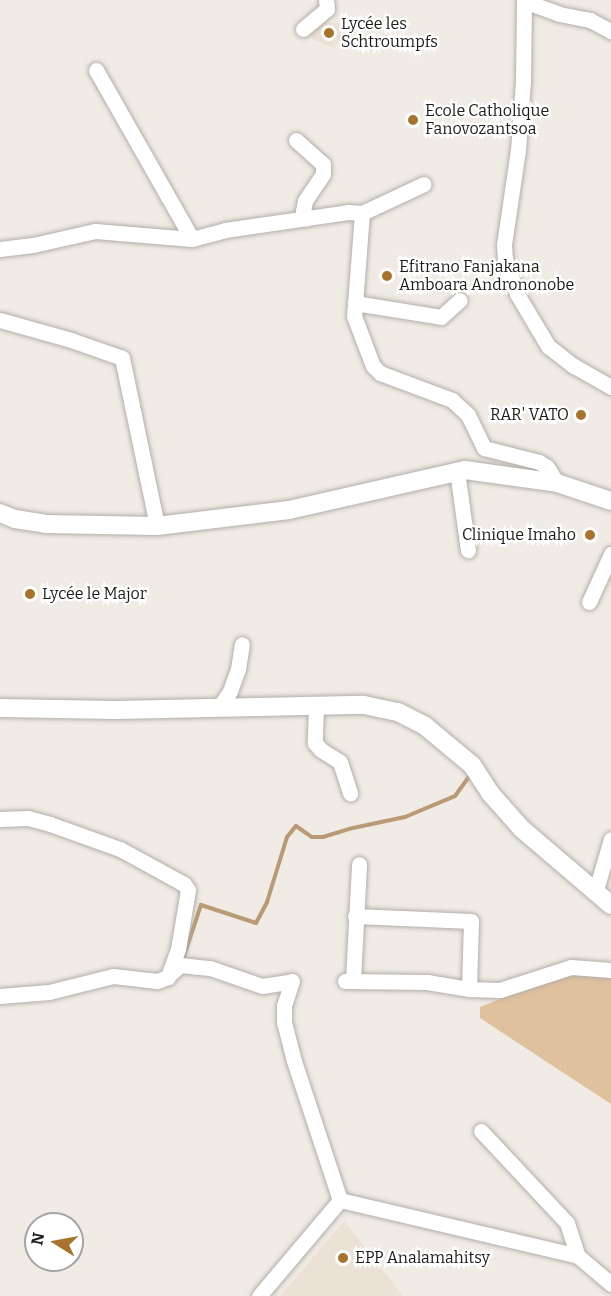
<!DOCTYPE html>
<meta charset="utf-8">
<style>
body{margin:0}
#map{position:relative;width:611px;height:1296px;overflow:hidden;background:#f0ebe5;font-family:Bitter,serif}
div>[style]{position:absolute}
.built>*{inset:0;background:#ece1d5}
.green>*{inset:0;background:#e0c19d}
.stream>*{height:4px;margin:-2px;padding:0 2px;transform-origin:2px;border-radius:2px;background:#b99a75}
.roads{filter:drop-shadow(0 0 2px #b3aea9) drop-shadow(0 0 2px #b3aea9)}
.minor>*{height:15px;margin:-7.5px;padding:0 7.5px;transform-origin:7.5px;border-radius:7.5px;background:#fff}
.major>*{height:18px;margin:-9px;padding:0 9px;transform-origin:9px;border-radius:9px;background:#fff}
.dots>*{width:16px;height:16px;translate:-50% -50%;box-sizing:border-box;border:3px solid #fff;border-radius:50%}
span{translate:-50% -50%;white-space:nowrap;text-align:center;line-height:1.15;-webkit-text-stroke:4.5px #fff;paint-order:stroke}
.poi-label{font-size:16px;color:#1e1c1a}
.left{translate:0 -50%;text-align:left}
.right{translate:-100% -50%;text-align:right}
.north{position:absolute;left:24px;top:1212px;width:60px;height:60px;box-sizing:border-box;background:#fff;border:2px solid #a5a4a3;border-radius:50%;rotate:281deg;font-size:16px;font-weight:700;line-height:24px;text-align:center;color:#1e1c1a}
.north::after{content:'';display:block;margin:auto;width:21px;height:27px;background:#a8732d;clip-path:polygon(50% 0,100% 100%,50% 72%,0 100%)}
</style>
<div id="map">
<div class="built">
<i style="clip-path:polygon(327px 17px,330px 23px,338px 22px,345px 36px,341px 44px,337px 43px,334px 48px,314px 40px,309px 34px,317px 24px)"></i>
<i style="clip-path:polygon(344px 1221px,403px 1296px,280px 1296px)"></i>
</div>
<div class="green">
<i style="clip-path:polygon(568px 972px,611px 975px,611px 1104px,480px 1018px,480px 1007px)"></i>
</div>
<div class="stream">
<i style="left:183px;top:959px;width:57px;rotate:-71.6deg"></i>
<i style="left:201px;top:905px;width:58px;rotate:18.1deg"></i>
<i style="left:256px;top:923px;width:24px;rotate:-62deg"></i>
<i style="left:267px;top:902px;width:68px;rotate:-72.9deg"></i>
<i style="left:287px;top:837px;width:14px;rotate:-51deg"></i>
<i style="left:296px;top:826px;width:19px;rotate:35deg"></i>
<i style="left:312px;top:837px;width:11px"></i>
<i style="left:323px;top:837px;width:31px;rotate:-17deg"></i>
<i style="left:353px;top:828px;width:53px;rotate:-11.9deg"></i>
<i style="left:405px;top:817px;width:54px;rotate:-22.8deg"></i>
<i style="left:455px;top:796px;width:27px;rotate:-54deg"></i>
</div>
<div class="roads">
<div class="minor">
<i style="left:524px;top:0;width:81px;rotate:90.7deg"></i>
<i style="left:523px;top:81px;width:69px;rotate:94.1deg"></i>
<i style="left:518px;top:150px;width:96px;rotate:98.4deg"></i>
<i style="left:504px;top:245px;width:14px;rotate:86deg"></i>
<i style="left:505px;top:259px;width:37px;rotate:71deg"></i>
<i style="left:517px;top:294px;width:61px;rotate:59.2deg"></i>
<i style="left:548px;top:346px;width:33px;rotate:38deg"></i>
<i style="left:574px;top:366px;width:43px;rotate:29.6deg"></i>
<i style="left:524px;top:1px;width:37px;rotate:20deg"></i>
<i style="left:559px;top:14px;width:32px;rotate:11deg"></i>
<i style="left:590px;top:20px;width:24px;rotate:28deg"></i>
<i style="left:303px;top:29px;width:31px;rotate:-40deg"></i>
<i style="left:327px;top:9px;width:9px;rotate:-96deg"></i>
<i style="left:96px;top:70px;width:194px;rotate:60.4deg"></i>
<i style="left:296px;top:140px;width:36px;rotate:42deg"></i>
<i style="left:323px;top:164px;width:10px;rotate:90deg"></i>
<i style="left:323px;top:174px;width:32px;rotate:124deg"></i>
<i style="left:305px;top:201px;width:10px;rotate:101deg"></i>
<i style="left:303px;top:211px;width:8px;rotate:67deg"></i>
<i style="left:362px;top:213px;width:103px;rotate:94.4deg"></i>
<i style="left:354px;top:316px;width:53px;rotate:69.2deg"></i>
<i style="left:373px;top:366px;width:10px;rotate:45deg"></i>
<i style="left:380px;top:373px;width:77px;rotate:20.6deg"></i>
<i style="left:452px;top:400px;width:22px;rotate:43deg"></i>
<i style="left:468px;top:415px;width:37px;rotate:64deg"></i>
<i style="left:484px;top:448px;width:57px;rotate:14.3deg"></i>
<i style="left:539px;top:462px;width:9px;rotate:32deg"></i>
<i style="left:547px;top:467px;width:19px;rotate:58deg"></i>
<i style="left:0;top:249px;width:33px;rotate:-7deg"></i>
<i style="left:33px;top:245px;width:64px;rotate:-12.7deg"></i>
<i style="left:95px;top:231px;width:97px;rotate:4.7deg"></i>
<i style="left:192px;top:239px;width:34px;rotate:-15deg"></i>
<i style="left:225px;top:230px;width:124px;rotate:-8.3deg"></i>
<i style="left:348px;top:212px;width:14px;rotate:4deg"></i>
<i style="left:362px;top:213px;width:68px;rotate:-25.1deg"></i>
<i style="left:355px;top:303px;width:87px;rotate:9.2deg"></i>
<i style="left:441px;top:317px;width:25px;rotate:-42deg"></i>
<i style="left:0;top:320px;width:74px;rotate:15.7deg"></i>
<i style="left:71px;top:340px;width:54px;rotate:19.4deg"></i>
<i style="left:122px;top:358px;width:172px;rotate:78.2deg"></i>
<i style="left:457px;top:471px;width:80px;rotate:82.1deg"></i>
<i style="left:589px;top:602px;width:53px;rotate:-65.4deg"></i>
<i style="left:220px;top:706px;width:18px;rotate:-56deg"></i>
<i style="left:230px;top:691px;width:23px;rotate:-70deg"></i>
<i style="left:238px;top:669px;width:25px;rotate:-81deg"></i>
<i style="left:316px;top:706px;width:37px;rotate:92deg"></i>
<i style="left:315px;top:743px;width:9px;rotate:49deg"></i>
<i style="left:321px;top:750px;width:22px;rotate:32deg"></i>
<i style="left:340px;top:762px;width:33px;rotate:72deg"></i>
<i style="left:0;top:819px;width:28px;rotate:-2deg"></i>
<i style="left:28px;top:818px;width:23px;rotate:15deg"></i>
<i style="left:50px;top:824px;width:74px;rotate:19.7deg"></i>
<i style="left:120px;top:849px;width:73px;rotate:28.7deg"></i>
<i style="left:184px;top:884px;width:7px;rotate:56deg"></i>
<i style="left:188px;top:890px;width:60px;rotate:99.6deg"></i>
<i style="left:178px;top:949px;width:30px;rotate:110deg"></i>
<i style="left:168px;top:977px;width:12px;rotate:160deg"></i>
<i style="left:157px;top:981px;width:44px;rotate:-173.5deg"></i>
<i style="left:113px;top:976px;width:66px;rotate:166deg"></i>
<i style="left:49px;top:992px;width:49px;rotate:175.3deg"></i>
<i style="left:595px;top:893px;width:56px;rotate:-73.5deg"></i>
<i style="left:355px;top:916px;width:116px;rotate:2.5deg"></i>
<i style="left:471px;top:921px;width:68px;rotate:91.7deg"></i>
<i style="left:169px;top:975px;width:15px;rotate:-42deg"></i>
<i style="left:180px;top:965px;width:30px;rotate:6deg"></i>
<i style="left:210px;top:968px;width:55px;rotate:19.1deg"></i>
<i style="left:262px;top:986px;width:30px;rotate:-9deg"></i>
<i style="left:292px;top:981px;width:26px;rotate:108deg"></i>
<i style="left:284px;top:1006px;width:16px;rotate:90deg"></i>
<i style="left:284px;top:1022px;width:40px;rotate:75.6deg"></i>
<i style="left:294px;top:1061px;width:146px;rotate:71.7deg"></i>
<i style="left:353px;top:980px;width:116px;rotate:-87deg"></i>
<i style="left:345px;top:981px;width:82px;rotate:0.7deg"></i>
<i style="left:427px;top:982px;width:43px;rotate:9.5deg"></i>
<i style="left:469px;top:989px;width:31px;rotate:2deg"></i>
<i style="left:500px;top:990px;width:75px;rotate:-17.9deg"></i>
<i style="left:571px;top:967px;width:40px;rotate:4.3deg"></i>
<i style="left:481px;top:1131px;width:126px;rotate:46.9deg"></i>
<i style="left:567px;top:1223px;width:35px;rotate:72deg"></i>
<i style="left:259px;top:1296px;width:126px;rotate:-49.8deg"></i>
<i style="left:340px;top:1200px;width:244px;rotate:13.2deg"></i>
<i style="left:578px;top:1256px;width:43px;rotate:40.3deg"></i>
</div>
<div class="major">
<i style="left:0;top:513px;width:16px;rotate:22deg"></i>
<i style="left:15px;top:519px;width:30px;rotate:9deg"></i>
<i style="left:45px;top:524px;width:112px;rotate:1deg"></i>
<i style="left:157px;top:526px;width:133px;rotate:-6.9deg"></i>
<i style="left:289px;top:510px;width:180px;rotate:-12.8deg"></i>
<i style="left:465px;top:470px;width:93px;rotate:8deg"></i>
<i style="left:557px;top:483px;width:57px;rotate:18.4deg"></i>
<i style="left:0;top:708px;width:116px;rotate:1deg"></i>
<i style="left:116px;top:710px;width:248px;rotate:-1.2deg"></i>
<i style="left:364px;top:705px;width:35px;rotate:12deg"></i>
<i style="left:398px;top:712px;width:30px;rotate:27deg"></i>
<i style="left:425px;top:726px;width:61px;rotate:39.7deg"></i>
<i style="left:472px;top:765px;width:33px;rotate:57deg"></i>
<i style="left:490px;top:793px;width:48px;rotate:48.4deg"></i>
<i style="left:522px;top:829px;width:117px;rotate:40.5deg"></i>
</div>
</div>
<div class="dots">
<i style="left:329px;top:33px;background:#a8732d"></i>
<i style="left:413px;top:120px;background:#a8732d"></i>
<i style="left:387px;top:276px;background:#a8732d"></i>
<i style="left:581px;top:415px;background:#a8732d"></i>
<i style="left:590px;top:535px;background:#a8732d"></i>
<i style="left:30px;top:594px;background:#a8732d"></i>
<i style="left:343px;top:1258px;background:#a8732d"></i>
</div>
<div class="poi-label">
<span class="left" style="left:341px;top:33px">Lycée les<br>Schtroumpfs</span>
<span class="left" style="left:425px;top:120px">Ecole Catholique<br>Fanovozantsoa</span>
<span class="left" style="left:399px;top:276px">Efitrano Fanjakana<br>Amboara Andrononobe</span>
<span class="right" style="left:569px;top:415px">RAR' VATO</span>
<span class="right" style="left:576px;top:535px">Clinique Imaho</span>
<span class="left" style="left:42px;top:594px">Lycée le Major</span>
<span class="left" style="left:355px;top:1258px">EPP Analamahitsy</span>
</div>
<div class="north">N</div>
</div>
